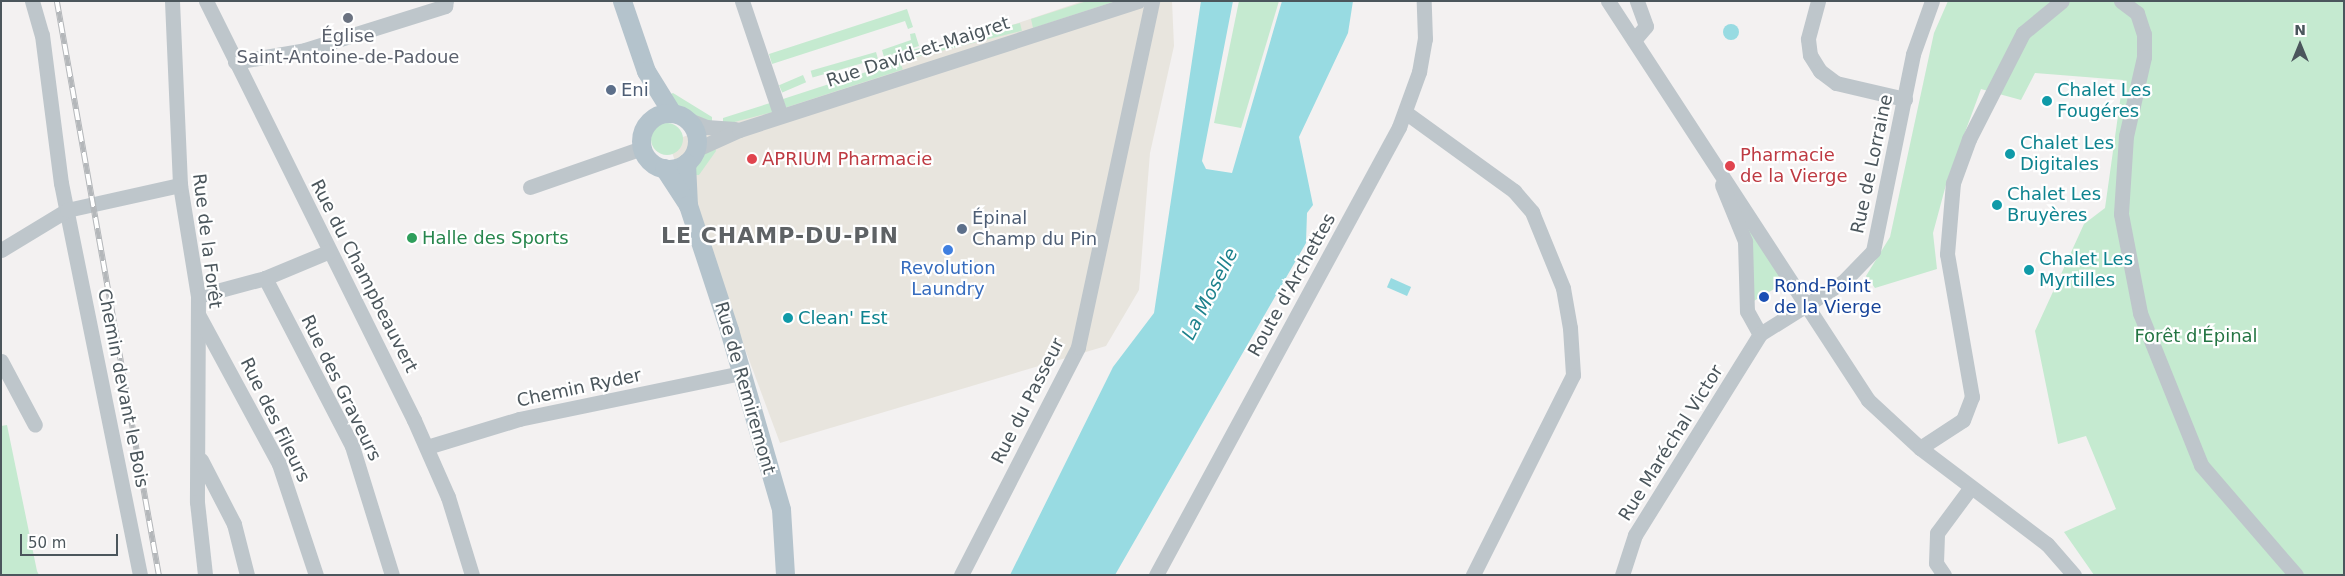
<!DOCTYPE html>
<meta charset="utf-8">
<style>
body{margin:0}
#map{position:relative;width:2345px;height:576px;overflow:hidden;background:#f3f1f1;font-family:"DejaVu Sans",sans-serif}
div>[style]{position:absolute}
.commercial>*{inset:0;background:#e8e5de}
.green>*{inset:0;background:#c5ead0;transform-origin:0 0}
.round{border-radius:50%}
.water>*{inset:0;background:#98dbe2;transform-origin:0 0}
.minor>*{height:15px;margin:-7.5px;padding:0 7.5px;transform-origin:7.5px;border-radius:7.5px;background:#bec6cb}
.major>*{height:19px;margin:-9.5px;padding:0 9.5px;transform-origin:9.5px;border-radius:9.5px;background:#b4c3cc}
.major>.ring{margin:-9.5px;padding:0;box-sizing:content-box;background:none;border:19px solid #b4c3cc;border-radius:50%}
.rail>*{height:5.5px;margin-top:-2.75px;transform-origin:0;background:repeating-linear-gradient(90deg,#fff 0 11px,#b4b7ba 0 22px);box-sizing:border-box;border-block:1px solid #b4b7ba}
.dots>*{width:14px;height:14px;translate:-50% -50%;box-sizing:border-box;border:2px solid #fff;border-radius:50%}
span{translate:-50% -50%;white-space:nowrap;text-align:center;line-height:1.15;-webkit-text-stroke:4.5px #fff;paint-order:stroke}
.worship-label{font-size:18px;color:#5b616d}
.street-label{font-size:18px;color:#4b565c}
.service-label{font-size:18px;color:#4e5e75}
.left{translate:0 -50%;text-align:left}
.culture-label{font-size:18px;color:#0d838f}
.health-label{font-size:18px;color:#be3a42}
.leisure-label{font-size:18px;color:#27864d}
.shop-label{font-size:18px;color:#366cbe}
.transit-label{font-size:18px;color:#164399}
.park-label{font-size:18px;color:#247543}
.water-label{font-size:19px;color:#1e828d;font-style:italic}
.district-label{font-size:22px;color:#5e6265;font-weight:700;letter-spacing:1px}
.frame{position:absolute;inset:0;border:2px solid #4b565c;pointer-events:none}
.north{position:absolute;left:2275px;top:20px;width:50px;height:50px;-webkit-text-stroke:4px #fff;paint-order:stroke;rotate:0deg;font-size:14px;font-weight:700;line-height:20px;text-align:center;color:#4b565c}
.north::after{content:'';display:block;margin:auto;width:18px;height:22px;background:#4b565c;clip-path:polygon(50% 0,100% 100%,50% 72%,0 100%)}
.scale{position:absolute;left:20px;top:534px;width:98px;height:22px;box-sizing:border-box;border:2px solid #4b565c;border-top:0;padding-left:6px;font-size:15px;line-height:18px;white-space:nowrap;color:#4b565c;-webkit-text-stroke:4px #fff;paint-order:stroke}
</style>
<div id="map">
<div class="commercial">
<i style="clip-path:polygon(1083px 1px,1172px 1px,1174px 46px,1150px 153px,1139px 290px,1106px 346px,780px 443px,668px 142px)"></i>
</div>
<div class="green">
<i style="clip-path:polygon(1087px 1px,1116px 1px,1033px 28px,1031px 19px)"></i>
<i style="clip-path:polygon(1239px 1px,1279px 1px,1241px 128px,1214px 123px)"></i>
<i style="clip-path:polygon(1948px 1px,2344px 1px,2344px 575px,2094px 575px,2064px 532px,2116px 509px,2086px 436px,2058px 444px,2035px 331px,2084px 224px,2105px 208px,2123px 80px,2035px 73px,2021px 100px,1981px 89px,1947px 181px,1933px 233px,1937px 269px,1875px 288px,1866px 276px,1890px 237px,1934px 33px)"></i>
<i style="clip-path:polygon(907px 9px,913px 27px,908px 29px,905px 21px,772px 64px,769px 54px)"></i>
<i style="left:1020px;top:23px;width:8px;height:120px;rotate:76deg"></i>
<i style="clip-path:polygon(915px 33px,919px 46px,884px 57px,882px 50px,911px 40px,910px 34px)"></i>
<i style="left:876px;top:52px;width:7px;height:68px;rotate:74deg"></i>
<i style="left:900px;top:61px;width:9px;height:123px;rotate:72deg"></i>
<i style="left:803px;top:75px;width:8px;height:26px;rotate:67deg"></i>
<i style="clip-path:polygon(673px 93px,712px 117px,712px 123px,677px 106px,666px 96px)"></i>
<i style="clip-path:polygon(770px 103px,773px 112px,723px 125px,723px 118px)"></i>
<i class="round" style="left:651px;top:123px;width:32px;height:32px"></i>
<i style="clip-path:polygon(714px 144px,716px 151px,699px 175px,693px 175px,700px 154px)"></i>
<i style="clip-path:polygon(1740px 213px,1784px 283px,1752px 302px,1751px 255px)"></i>
<i style="clip-path:polygon(7px 425px,37px 571px,39px 575px,1px 575px,1px 426px)"></i>
</div>
<div class="water">
<i style="clip-path:polygon(1201px 1px,1233px 1px,1202px 161px,1206px 169px,1232px 173px,1282px 1px,1353px 1px,1348px 33px,1299px 137px,1313px 205px,1307px 213px,1306px 243px,1115px 575px,1010px 575px,1113px 367px,1154px 313px)"></i>
<i class="round" style="left:1723px;top:24px;width:16px;height:16px"></i>
<i style="left:1391px;top:278px;width:22px;height:10px;rotate:24deg"></i>
</div>
<div class="minor">
<i style="left:32px;top:1px;width:35px;rotate:74deg"></i>
<i style="left:42px;top:35px;width:149px;rotate:82.7deg"></i>
<i style="left:61px;top:183px;width:400px;rotate:78.6deg"></i>
<i style="left:172px;top:1px;width:184px;rotate:87.5deg"></i>
<i style="left:180px;top:185px;width:112px;rotate:80.8deg"></i>
<i style="left:198px;top:296px;width:206px;rotate:90.3deg"></i>
<i style="left:197px;top:502px;width:73px;rotate:83.7deg"></i>
<i style="left:206px;top:1px;width:468px;rotate:63.6deg"></i>
<i style="left:414px;top:420px;width:84px;rotate:66.2deg"></i>
<i style="left:448px;top:497px;width:82px;rotate:72.9deg"></i>
<i style="left:742px;top:1px;width:121px;rotate:71.3deg"></i>
<i style="left:1608px;top:1px;width:476px;rotate:56.9deg"></i>
<i style="left:1868px;top:400px;width:71px;rotate:42.7deg"></i>
<i style="left:1920px;top:448px;width:159px;rotate:37.1deg"></i>
<i style="left:2047px;top:544px;width:41px;rotate:48.9deg"></i>
<i style="left:1818px;top:1px;width:39px;rotate:105deg"></i>
<i style="left:1808px;top:39px;width:16px;rotate:83deg"></i>
<i style="left:1810px;top:55px;width:19px;rotate:58deg"></i>
<i style="left:1820px;top:71px;width:20px;rotate:37deg"></i>
<i style="left:1836px;top:83px;width:71px;rotate:13.1deg"></i>
<i style="left:2121px;top:1px;width:20px;rotate:37deg"></i>
<i style="left:2137px;top:13px;width:22px;rotate:72deg"></i>
<i style="left:2144px;top:34px;width:23px;rotate:90deg"></i>
<i style="left:2144px;top:57px;width:81px;rotate:102.8deg"></i>
<i style="left:2126px;top:136px;width:78px;rotate:93.7deg"></i>
<i style="left:2121px;top:214px;width:101px;rotate:79.1deg"></i>
<i style="left:2140px;top:313px;width:164px;rotate:68.1deg"></i>
<i style="left:2201px;top:465px;width:145px;rotate:49.2deg"></i>
<i style="left:1634px;top:40px;width:18px;rotate:-49deg"></i>
<i style="left:1646px;top:26px;width:27px;rotate:-110deg"></i>
<i style="left:235px;top:62px;width:71px;rotate:-9.7deg"></i>
<i style="left:305px;top:50px;width:147px;rotate:-17.4deg"></i>
<i style="left:445px;top:6px;width:5px;rotate:-79deg"></i>
<i style="left:1405px;top:112px;width:135px;rotate:35.9deg"></i>
<i style="left:1514px;top:191px;width:28px;rotate:49deg"></i>
<i style="left:1532px;top:212px;width:82px;rotate:67.8deg"></i>
<i style="left:1563px;top:288px;width:41px;rotate:80.1deg"></i>
<i style="left:1570px;top:328px;width:47px;rotate:86.3deg"></i>
<i style="left:1573px;top:375px;width:224px;rotate:116.6deg"></i>
<i style="left:684px;top:118px;width:24px;rotate:22deg"></i>
<i style="left:706px;top:127px;width:29px;rotate:4deg"></i>
<i style="left:695px;top:150px;width:48px;rotate:-24.4deg"></i>
<i style="left:739px;top:130px;width:419px;rotate:-17.9deg"></i>
<i style="left:1722px;top:185px;width:61px;rotate:67.7deg"></i>
<i style="left:1745px;top:241px;width:70px;rotate:88.4deg"></i>
<i style="left:1747px;top:311px;width:26px;rotate:61deg"></i>
<i style="left:530px;top:187px;width:119px;rotate:-19.2deg"></i>
<i style="left:1px;top:250px;width:77px;rotate:-31.2deg"></i>
<i style="left:67px;top:210px;width:116px;rotate:-12.5deg"></i>
<i style="left:265px;top:278px;width:189px;rotate:62.6deg"></i>
<i style="left:352px;top:446px;width:135px;rotate:72.8deg"></i>
<i style="left:198px;top:296px;width:69px;rotate:-15deg"></i>
<i style="left:265px;top:278px;width:70px;rotate:-22.6deg"></i>
<i style="left:199px;top:316px;width:168px;rotate:61.6deg"></i>
<i style="left:279px;top:464px;width:117px;rotate:71.6deg"></i>
<i style="left:1px;top:361px;width:72px;rotate:62deg"></i>
<i style="left:427px;top:447px;width:96px;rotate:-16.9deg"></i>
<i style="left:519px;top:419px;width:228px;rotate:-11.7deg"></i>
<i style="left:1920px;top:448px;width:51px;rotate:-33.1deg"></i>
<i style="left:1963px;top:420px;width:25px;rotate:-69deg"></i>
<i style="left:1972px;top:397px;width:145px;rotate:-99.9deg"></i>
<i style="left:1947px;top:254px;width:71px;rotate:-85.2deg"></i>
<i style="left:1953px;top:183px;width:47px;rotate:-70deg"></i>
<i style="left:1969px;top:139px;width:119px;rotate:-63deg"></i>
<i style="left:2023px;top:33px;width:50px;rotate:-39.4deg"></i>
<i style="left:201px;top:460px;width:72px;rotate:62.7deg"></i>
<i style="left:234px;top:524px;width:53px;rotate:75.7deg"></i>
<i style="left:961px;top:575px;width:256px;rotate:-62.8deg"></i>
<i style="left:1078px;top:347px;width:354px;rotate:-77.9deg"></i>
<i style="left:1156px;top:575px;width:510px;rotate:-61.52deg"></i>
<i style="left:1399px;top:127px;width:59px;rotate:-70deg"></i>
<i style="left:1419px;top:72px;width:34px;rotate:-80deg"></i>
<i style="left:1425px;top:39px;width:38px;rotate:-92deg"></i>
<i style="left:1622px;top:575px;width:42px;rotate:-72deg"></i>
<i style="left:1635px;top:535px;width:237px;rotate:-58.1deg"></i>
<i style="left:1760px;top:334px;width:98px;rotate:-32.1deg"></i>
<i style="left:1843px;top:282px;width:43px;rotate:-45.9deg"></i>
<i style="left:1873px;top:251px;width:201px;rotate:-78.5deg"></i>
<i style="left:1913px;top:54px;width:56px;rotate:-70.3deg"></i>
<i style="left:1944px;top:575px;width:14px;rotate:-124deg"></i>
<i style="left:1936px;top:563px;width:30px;rotate:-88deg"></i>
<i style="left:1937px;top:533px;width:57px;rotate:-53.5deg"></i>
</div>
<div class="major">
<i style="left:622px;top:1px;width:74px;rotate:71.1deg"></i>
<i style="left:646px;top:71px;width:49px;rotate:58.2deg"></i>
<i class="ring" style="left:641px;top:113px;width:37px;height:37px"></i>
<i style="left:686px;top:163px;width:42px;rotate:87.3deg"></i>
<i style="left:664px;top:168px;width:44px;rotate:57deg"></i>
<i style="left:688px;top:205px;width:132px;rotate:71.8deg"></i>
<i style="left:729px;top:330px;width:186px;rotate:73.8deg"></i>
<i style="left:781px;top:509px;width:66px;rotate:86.5deg"></i>
</div>
<div class="rail">
<i style="left:57px;top:1px;width:583px;rotate:79.92deg"></i>
</div>
<div class="dots">
<i style="left:348px;top:18px;background:#6b7280"></i>
<i style="left:611px;top:90px;background:#5c6f8a"></i>
<i style="left:2047px;top:101px;background:#0f9aa8"></i>
<i style="left:2010px;top:154px;background:#0f9aa8"></i>
<i style="left:752px;top:159px;background:#e0444e"></i>
<i style="left:1730px;top:166px;background:#e0444e"></i>
<i style="left:1997px;top:205px;background:#0f9aa8"></i>
<i style="left:962px;top:229px;background:#5c6f8a"></i>
<i style="left:412px;top:238px;background:#2e9e5b"></i>
<i style="left:948px;top:250px;background:#3f7fe0"></i>
<i style="left:2029px;top:270px;background:#0f9aa8"></i>
<i style="left:1764px;top:297px;background:#1a4fb4"></i>
<i style="left:788px;top:318px;background:#0f9aa8"></i>
</div>
<div class="worship-label">
<span style="left:348px;top:47px">Église<br>Saint-Antoine-de-Padoue</span>
</div>
<div class="street-label">
<span style="left:918px;top:52px;rotate:-18deg">Rue David-et-Maigret</span>
<span style="left:1872px;top:164px;rotate:-78deg">Rue de Lorraine</span>
<span style="left:207px;top:241px;rotate:83deg">Rue de la Forêt</span>
<span style="left:364px;top:276px;rotate:63deg">Rue du Champbeauvert</span>
<span style="left:1292px;top:285px;rotate:-61deg">Route d'Archettes</span>
<span style="left:123px;top:388px;rotate:79deg">Chemin devant le Bois</span>
<span style="left:341px;top:388px;rotate:64deg">Rue des Graveurs</span>
<span style="left:579px;top:388px;rotate:-12deg">Chemin Ryder</span>
<span style="left:745px;top:388px;rotate:74deg">Rue de Remiremont</span>
<span style="left:1028px;top:401px;rotate:-63deg">Rue du Passeur</span>
<span style="left:275px;top:420px;rotate:64deg">Rue des Fileurs</span>
<span style="left:1671px;top:443px;rotate:-58deg">Rue Maréchal Victor</span>
</div>
<div class="service-label">
<span class="left" style="left:621px;top:90px">Eni</span>
<span class="left" style="left:972px;top:229px">Épinal<br>Champ du Pin</span>
</div>
<div class="culture-label">
<span class="left" style="left:2057px;top:101px">Chalet Les<br>Fougéres</span>
<span class="left" style="left:2020px;top:154px">Chalet Les<br>Digitales</span>
<span class="left" style="left:2007px;top:205px">Chalet Les<br>Bruyères</span>
<span class="left" style="left:2039px;top:270px">Chalet Les<br>Myrtilles</span>
<span class="left" style="left:798px;top:318px">Clean' Est</span>
</div>
<div class="health-label">
<span class="left" style="left:1740px;top:166px">Pharmacie<br>de la Vierge</span>
<span class="left" style="left:762px;top:159px">APRIUM Pharmacie</span>
</div>
<div class="leisure-label">
<span class="left" style="left:422px;top:238px">Halle des Sports</span>
</div>
<div class="shop-label">
<span style="left:948px;top:279px">Revolution<br>Laundry</span>
</div>
<div class="transit-label">
<span class="left" style="left:1774px;top:297px">Rond-Point<br>de la Vierge</span>
</div>
<div class="park-label">
<span style="left:2196px;top:336px">Forêt d'Épinal</span>
</div>
<div class="water-label">
<span style="left:1210px;top:294px;rotate:-63deg">La Moselle</span>
</div>
<div class="district-label">
<span style="left:780px;top:236px">LE CHAMP-DU-PIN</span>
</div>
<div class="frame"></div>
<div class="north">N</div>
<div class="scale">50 m</div>
</div>
